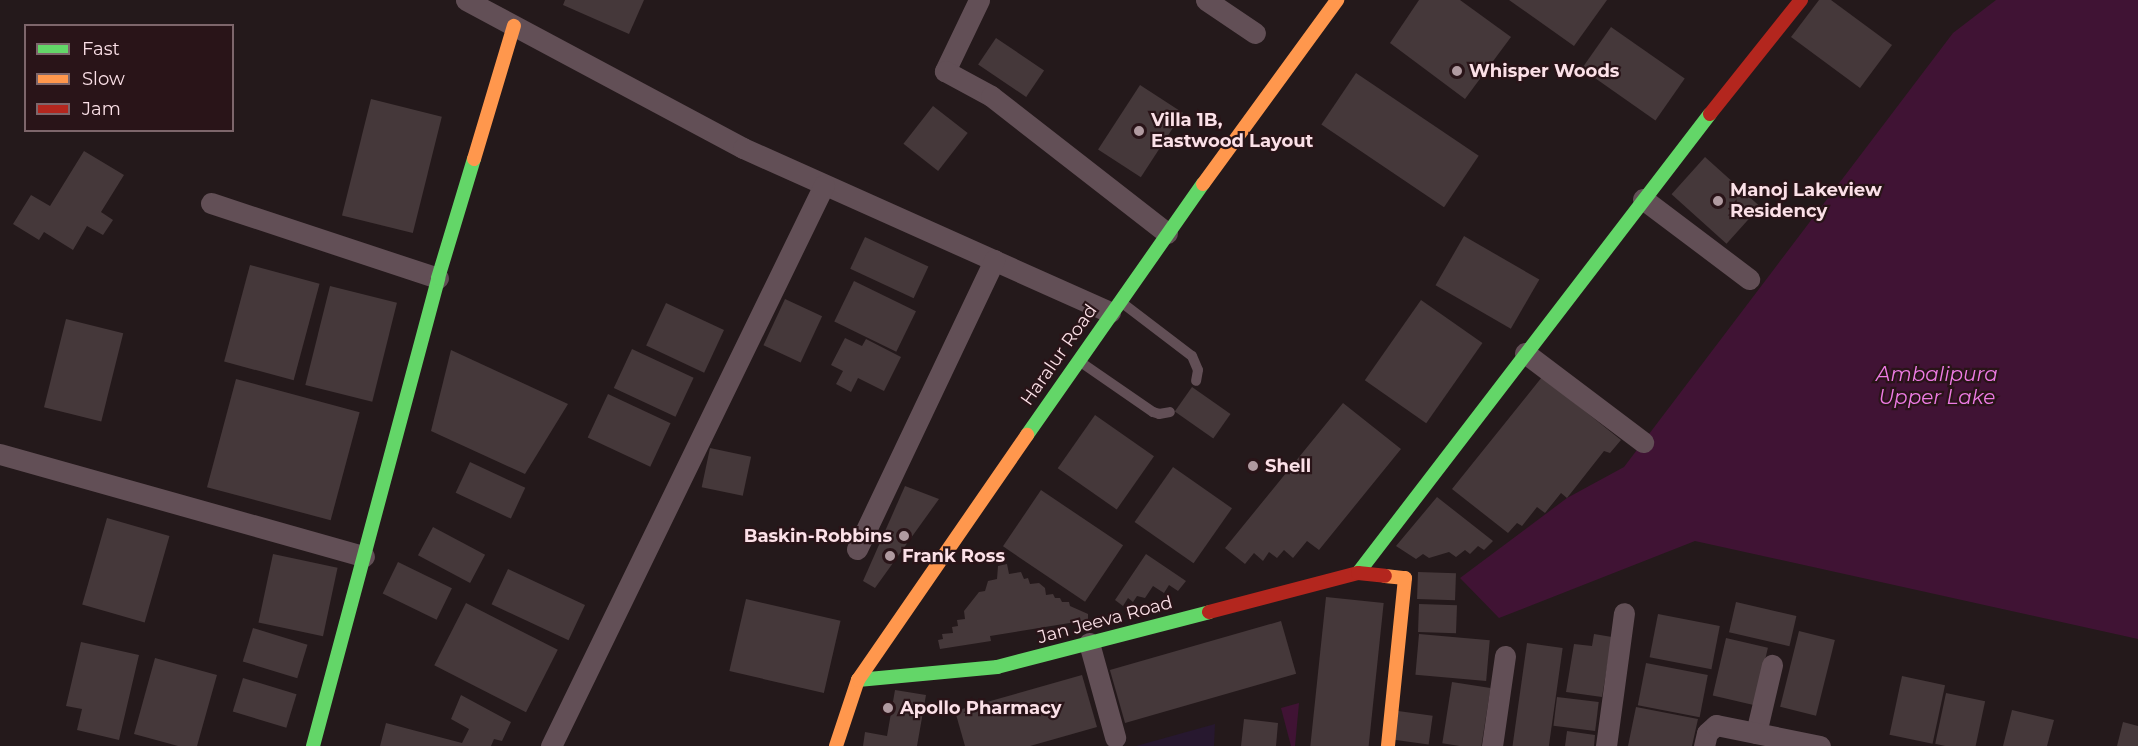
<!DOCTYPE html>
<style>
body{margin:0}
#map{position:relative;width:2138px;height:746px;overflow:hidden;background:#24191b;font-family:Montserrat,sans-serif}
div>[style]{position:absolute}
.green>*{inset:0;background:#27182f}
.water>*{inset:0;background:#401334}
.building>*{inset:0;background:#45383a;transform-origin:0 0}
.lane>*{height:10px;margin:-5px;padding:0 5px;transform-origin:5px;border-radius:5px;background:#624f56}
.street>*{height:21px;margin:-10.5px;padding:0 10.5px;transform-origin:10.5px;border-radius:10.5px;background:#624f56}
.fast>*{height:14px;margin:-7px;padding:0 7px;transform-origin:7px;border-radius:7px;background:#63d668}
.slow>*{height:14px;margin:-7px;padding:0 7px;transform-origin:7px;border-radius:7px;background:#ff974d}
.jam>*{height:14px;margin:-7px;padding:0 7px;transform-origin:7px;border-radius:7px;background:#b3261e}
.dots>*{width:16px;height:16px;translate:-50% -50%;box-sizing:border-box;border:3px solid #291418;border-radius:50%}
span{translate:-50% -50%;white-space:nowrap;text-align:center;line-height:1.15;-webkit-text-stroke:4.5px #291418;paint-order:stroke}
.poi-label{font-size:18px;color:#fbe0e7;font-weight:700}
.left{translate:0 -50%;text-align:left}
.right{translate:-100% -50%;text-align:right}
.street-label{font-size:18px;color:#fbe0e7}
.water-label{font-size:20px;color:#ee7be4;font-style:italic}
.legend{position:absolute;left:24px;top:24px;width:210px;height:108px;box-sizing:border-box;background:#291418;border:2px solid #7d666b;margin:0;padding:8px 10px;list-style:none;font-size:18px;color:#fbe0e7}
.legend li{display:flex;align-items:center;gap:12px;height:30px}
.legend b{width:30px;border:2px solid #7d666b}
</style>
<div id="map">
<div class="green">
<i style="clip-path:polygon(1215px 724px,1214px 746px,1136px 746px)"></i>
</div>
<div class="water">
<i style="clip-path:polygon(1996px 0,2138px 0,2138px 639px,1695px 541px,1499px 618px,1460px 578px,1567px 498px,1624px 467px,1953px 33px)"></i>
<i style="clip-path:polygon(1299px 703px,1295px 746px,1291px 746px,1281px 708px)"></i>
</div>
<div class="building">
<i style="clip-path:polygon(565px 0,644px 0,629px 34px,563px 5px)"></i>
<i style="clip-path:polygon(1419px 0,1460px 0,1511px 37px,1465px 99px,1390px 43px)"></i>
<i style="clip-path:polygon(1509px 0,1607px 0,1574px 46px)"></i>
<i style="clip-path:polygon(1819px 0,1831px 0,1892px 45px,1860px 88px,1791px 37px)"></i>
<i style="left:1611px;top:27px;width:90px;height:51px;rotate:35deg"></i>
<i style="left:996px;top:38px;width:58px;height:32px;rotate:34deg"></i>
<i style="left:1356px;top:73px;width:148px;height:62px;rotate:34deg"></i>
<i style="left:1140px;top:85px;width:51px;height:77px;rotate:33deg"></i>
<i style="left:371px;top:99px;width:73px;height:120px;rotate:14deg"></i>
<i style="left:933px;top:106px;width:44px;height:48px;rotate:38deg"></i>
<i style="clip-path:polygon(84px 151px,124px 175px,101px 212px,113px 220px,103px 235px,87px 226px,73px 250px,44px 232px,39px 240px,13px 224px,31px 195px,50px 206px)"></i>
<i style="left:1705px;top:157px;width:74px;height:50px;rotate:42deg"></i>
<i style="left:1464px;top:236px;width:87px;height:57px;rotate:30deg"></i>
<i style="left:865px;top:237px;width:70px;height:35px;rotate:25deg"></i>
<i style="left:250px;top:265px;width:72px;height:100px;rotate:15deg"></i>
<i style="left:854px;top:281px;width:69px;height:45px;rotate:26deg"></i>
<i style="left:330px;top:286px;width:69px;height:102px;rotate:14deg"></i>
<i style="left:785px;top:299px;width:41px;height:51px;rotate:25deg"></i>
<i style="left:1421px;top:300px;width:75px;height:98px;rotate:35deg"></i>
<i style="left:666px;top:303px;width:64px;height:47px;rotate:25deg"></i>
<i style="left:66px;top:319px;width:59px;height:91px;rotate:14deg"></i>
<i style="clip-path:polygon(845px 338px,862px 346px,866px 339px,901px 357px,884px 391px,858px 378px,851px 392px,836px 384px,843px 371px,831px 365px)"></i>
<i style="left:632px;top:349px;width:68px;height:43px;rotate:25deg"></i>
<i style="clip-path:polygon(451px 350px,568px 404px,525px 474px,431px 431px)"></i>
<i style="clip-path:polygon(1542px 377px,1621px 440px,1610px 453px,1604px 451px,1567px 498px,1561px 493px,1545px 513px,1537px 507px,1522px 526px,1517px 523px,1508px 533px,1452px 489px)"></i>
<i style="left:236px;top:379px;width:128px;height:112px;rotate:15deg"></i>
<i style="left:1192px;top:387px;width:47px;height:30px;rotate:35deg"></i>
<i style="left:608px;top:394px;width:69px;height:48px;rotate:25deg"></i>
<i style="clip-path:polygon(1343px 403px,1401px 449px,1319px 550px,1307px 541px,1293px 558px,1284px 550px,1277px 558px,1269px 552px,1263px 561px,1254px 553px,1245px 564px,1225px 548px)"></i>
<i style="left:1095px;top:415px;width:72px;height:65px;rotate:35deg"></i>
<i style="left:710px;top:448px;width:42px;height:40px;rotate:12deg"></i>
<i style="left:470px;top:462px;width:61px;height:34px;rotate:25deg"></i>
<i style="left:1173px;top:467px;width:72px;height:67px;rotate:35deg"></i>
<i style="clip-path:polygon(905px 486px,939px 499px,875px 588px,863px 581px)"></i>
<i style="left:1041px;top:490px;width:99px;height:68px;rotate:34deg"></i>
<i style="clip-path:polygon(1437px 497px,1493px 541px,1484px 550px,1478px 546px,1470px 554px,1465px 550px,1456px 557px,1449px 552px,1429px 558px,1423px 554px,1416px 559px,1396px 546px)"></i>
<i style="left:107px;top:518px;width:65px;height:90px;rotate:16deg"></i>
<i style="left:433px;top:527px;width:59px;height:32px;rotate:28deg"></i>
<i style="left:273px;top:554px;width:66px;height:70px;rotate:12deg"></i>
<i style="clip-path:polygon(1146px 554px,1186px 581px,1178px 591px,1169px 585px,1164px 593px,1153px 586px,1145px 598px,1137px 596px,1133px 602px,1128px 598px,1123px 606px,1115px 600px)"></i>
<i style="left:398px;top:562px;width:60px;height:35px;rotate:26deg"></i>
<i style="clip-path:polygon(1007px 564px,1009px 574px,1021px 572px,1024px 579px,1028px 578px,1030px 584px,1039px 583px,1045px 588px,1046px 595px,1053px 594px,1055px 598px,1060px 598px,1062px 602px,1069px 602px,1070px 606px,1088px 614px,1088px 620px,990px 636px,991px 641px,940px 649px,938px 640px,943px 639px,942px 634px,953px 633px,952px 627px,958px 626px,957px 620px,965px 619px,964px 611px,979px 592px,985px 591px,988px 581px,997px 579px,998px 566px)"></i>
<i style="left:508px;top:569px;width:85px;height:39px;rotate:25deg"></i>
<i style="left:1418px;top:572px;width:38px;height:27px;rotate:2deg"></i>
<i style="left:1326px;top:597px;width:58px;height:150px;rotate:6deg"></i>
<i style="left:746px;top:599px;width:97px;height:74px;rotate:13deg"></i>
<i style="left:1736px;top:602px;width:62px;height:31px;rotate:13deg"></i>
<i style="left:466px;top:603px;width:103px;height:70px;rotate:27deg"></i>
<i style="left:1419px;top:604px;width:38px;height:28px;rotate:2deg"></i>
<i style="left:1658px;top:614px;width:63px;height:44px;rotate:11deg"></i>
<i style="left:1281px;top:621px;width:55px;height:178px;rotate:74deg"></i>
<i style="left:253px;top:628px;width:57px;height:35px;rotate:17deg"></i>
<i style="left:1799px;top:631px;width:37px;height:78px;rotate:14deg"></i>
<i style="left:1419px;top:634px;width:71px;height:41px;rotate:5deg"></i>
<i style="clip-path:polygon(1594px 634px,1612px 637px,1602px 697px,1566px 692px,1574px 644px,1592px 646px)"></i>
<i style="left:1726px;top:638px;width:43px;height:59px;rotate:13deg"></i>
<i style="clip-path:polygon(81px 642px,139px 655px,119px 740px,77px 730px,82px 709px,66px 706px)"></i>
<i style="left:1527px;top:643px;width:36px;height:104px;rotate:8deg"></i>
<i style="clip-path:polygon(155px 658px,217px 675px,197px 746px,178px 746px,134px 734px)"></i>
<i style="left:1646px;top:663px;width:63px;height:43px;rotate:11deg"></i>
<i style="clip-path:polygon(1082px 675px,1097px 727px,1030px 746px,965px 746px,955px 711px)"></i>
<i style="left:1902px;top:676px;width:44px;height:60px;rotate:12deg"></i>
<i style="left:243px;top:678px;width:56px;height:35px;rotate:17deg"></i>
<i style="left:1452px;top:682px;width:39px;height:62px;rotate:9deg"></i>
<i style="clip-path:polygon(895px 690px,926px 695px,917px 746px,863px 746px,865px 732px,887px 736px)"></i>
<i style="left:1946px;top:693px;width:40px;height:52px;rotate:12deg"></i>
<i style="clip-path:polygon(461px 695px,511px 722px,502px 741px,494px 739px,491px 746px,380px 746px,386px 723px,462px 743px,469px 729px,451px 719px)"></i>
<i style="left:1557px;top:697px;width:42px;height:29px;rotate:7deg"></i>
<i style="clip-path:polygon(1636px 707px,1698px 719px,1692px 746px,1628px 746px)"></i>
<i style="clip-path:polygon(2012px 710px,2054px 720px,2047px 746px,2003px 746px)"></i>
<i style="left:1398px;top:711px;width:35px;height:29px;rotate:8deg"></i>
<i style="clip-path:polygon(1244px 719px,1278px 723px,1276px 746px,1241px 746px)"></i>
<i style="clip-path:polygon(2123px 722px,2138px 726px,2138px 746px,2117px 746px)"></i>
<i style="clip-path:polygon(1567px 731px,1595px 735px,1594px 746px,1565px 746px)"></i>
</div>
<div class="lane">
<i style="left:1121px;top:302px;width:89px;rotate:37.3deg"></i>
<i style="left:1192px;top:356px;width:15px;rotate:67deg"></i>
<i style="left:1198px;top:370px;width:11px;rotate:100deg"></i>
<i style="left:1079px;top:361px;width:90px;rotate:34.6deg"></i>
<i style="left:1153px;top:412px;width:6px;rotate:18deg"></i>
<i style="left:1159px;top:414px;width:11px;rotate:-10deg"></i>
</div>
<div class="street">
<i style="left:466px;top:0;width:314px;rotate:28.1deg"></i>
<i style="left:743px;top:148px;width:402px;rotate:24.1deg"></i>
<i style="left:979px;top:0;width:79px;rotate:115.6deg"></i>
<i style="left:945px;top:71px;width:52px;rotate:28.5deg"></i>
<i style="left:991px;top:96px;width:223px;rotate:37.9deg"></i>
<i style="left:1206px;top:0;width:59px;rotate:34deg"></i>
<i style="left:1643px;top:199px;width:133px;rotate:37deg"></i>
<i style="left:211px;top:203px;width:239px;rotate:18.3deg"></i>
<i style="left:1525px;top:353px;width:148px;rotate:37deg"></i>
<i style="left:0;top:454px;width:378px;rotate:15.7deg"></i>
<i style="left:857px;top:549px;width:320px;rotate:-64.6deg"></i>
<i style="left:1089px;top:643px;width:98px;rotate:74.5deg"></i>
<i style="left:1756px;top:733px;width:70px;rotate:-76.8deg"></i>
<i style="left:551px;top:746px;width:624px;rotate:-64.05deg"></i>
<i style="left:1492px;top:746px;width:91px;rotate:-81.8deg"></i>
<i style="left:1606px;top:746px;width:134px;rotate:-82.3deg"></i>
<i style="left:1704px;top:746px;width:13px;rotate:-77deg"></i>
<i style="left:1707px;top:733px;width:12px;rotate:-42deg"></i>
<i style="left:1716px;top:725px;width:106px;rotate:11.4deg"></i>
</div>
<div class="fast">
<i style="left:1027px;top:435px;width:307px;rotate:-55deg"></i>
<i style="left:1358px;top:573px;width:578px;rotate:-52.52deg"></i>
<i style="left:858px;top:680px;width:140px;rotate:-5.3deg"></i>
<i style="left:997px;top:667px;width:219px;rotate:-14.5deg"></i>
<i style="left:313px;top:746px;width:484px;rotate:-75deg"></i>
<i style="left:438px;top:278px;width:124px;rotate:-73.2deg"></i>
</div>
<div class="slow">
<i style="left:474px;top:159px;width:139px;rotate:-73.3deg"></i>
<i style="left:1203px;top:184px;width:228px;rotate:-53.9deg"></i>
<i style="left:1385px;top:576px;width:20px;rotate:6deg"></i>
<i style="left:1405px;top:578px;width:169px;rotate:95.8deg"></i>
<i style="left:836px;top:746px;width:70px;rotate:-71.6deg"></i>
<i style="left:858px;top:680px;width:298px;rotate:-55.4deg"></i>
</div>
<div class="jam">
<i style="left:1710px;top:114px;width:146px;rotate:-51.4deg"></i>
<i style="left:1209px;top:612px;width:154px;rotate:-14.7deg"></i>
<i style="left:1358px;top:573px;width:27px;rotate:6deg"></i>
</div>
<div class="dots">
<i style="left:1457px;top:71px;background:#b09aa0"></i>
<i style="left:1139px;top:131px;background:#b09aa0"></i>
<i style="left:1718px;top:201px;background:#b09aa0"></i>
<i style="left:1253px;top:466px;background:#b09aa0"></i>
<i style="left:904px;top:536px;background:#b09aa0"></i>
<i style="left:890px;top:556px;background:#b09aa0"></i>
<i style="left:888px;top:708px;background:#b09aa0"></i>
</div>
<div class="poi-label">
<span class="left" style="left:1469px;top:71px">Whisper Woods</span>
<span class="left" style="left:1151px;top:131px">Villa 1B,<br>Eastwood Layout</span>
<span class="left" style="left:1730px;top:201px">Manoj Lakeview<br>Residency</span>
<span class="left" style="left:1265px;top:466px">Shell</span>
<span class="right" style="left:892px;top:536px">Baskin-Robbins</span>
<span class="left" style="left:902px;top:556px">Frank Ross</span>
<span class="left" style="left:900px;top:708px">Apollo Pharmacy</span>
</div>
<div class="street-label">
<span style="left:1059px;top:355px;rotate:-55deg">Haralur Road</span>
<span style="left:1105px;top:620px;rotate:-15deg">Jan Jeeva Road</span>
</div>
<div class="water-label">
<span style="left:1937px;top:386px">Ambalipura<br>Upper Lake</span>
</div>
<ul class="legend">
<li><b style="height:8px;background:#63d668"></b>Fast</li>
<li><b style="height:8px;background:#ff974d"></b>Slow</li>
<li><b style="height:8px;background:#b3261e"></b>Jam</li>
</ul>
</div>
